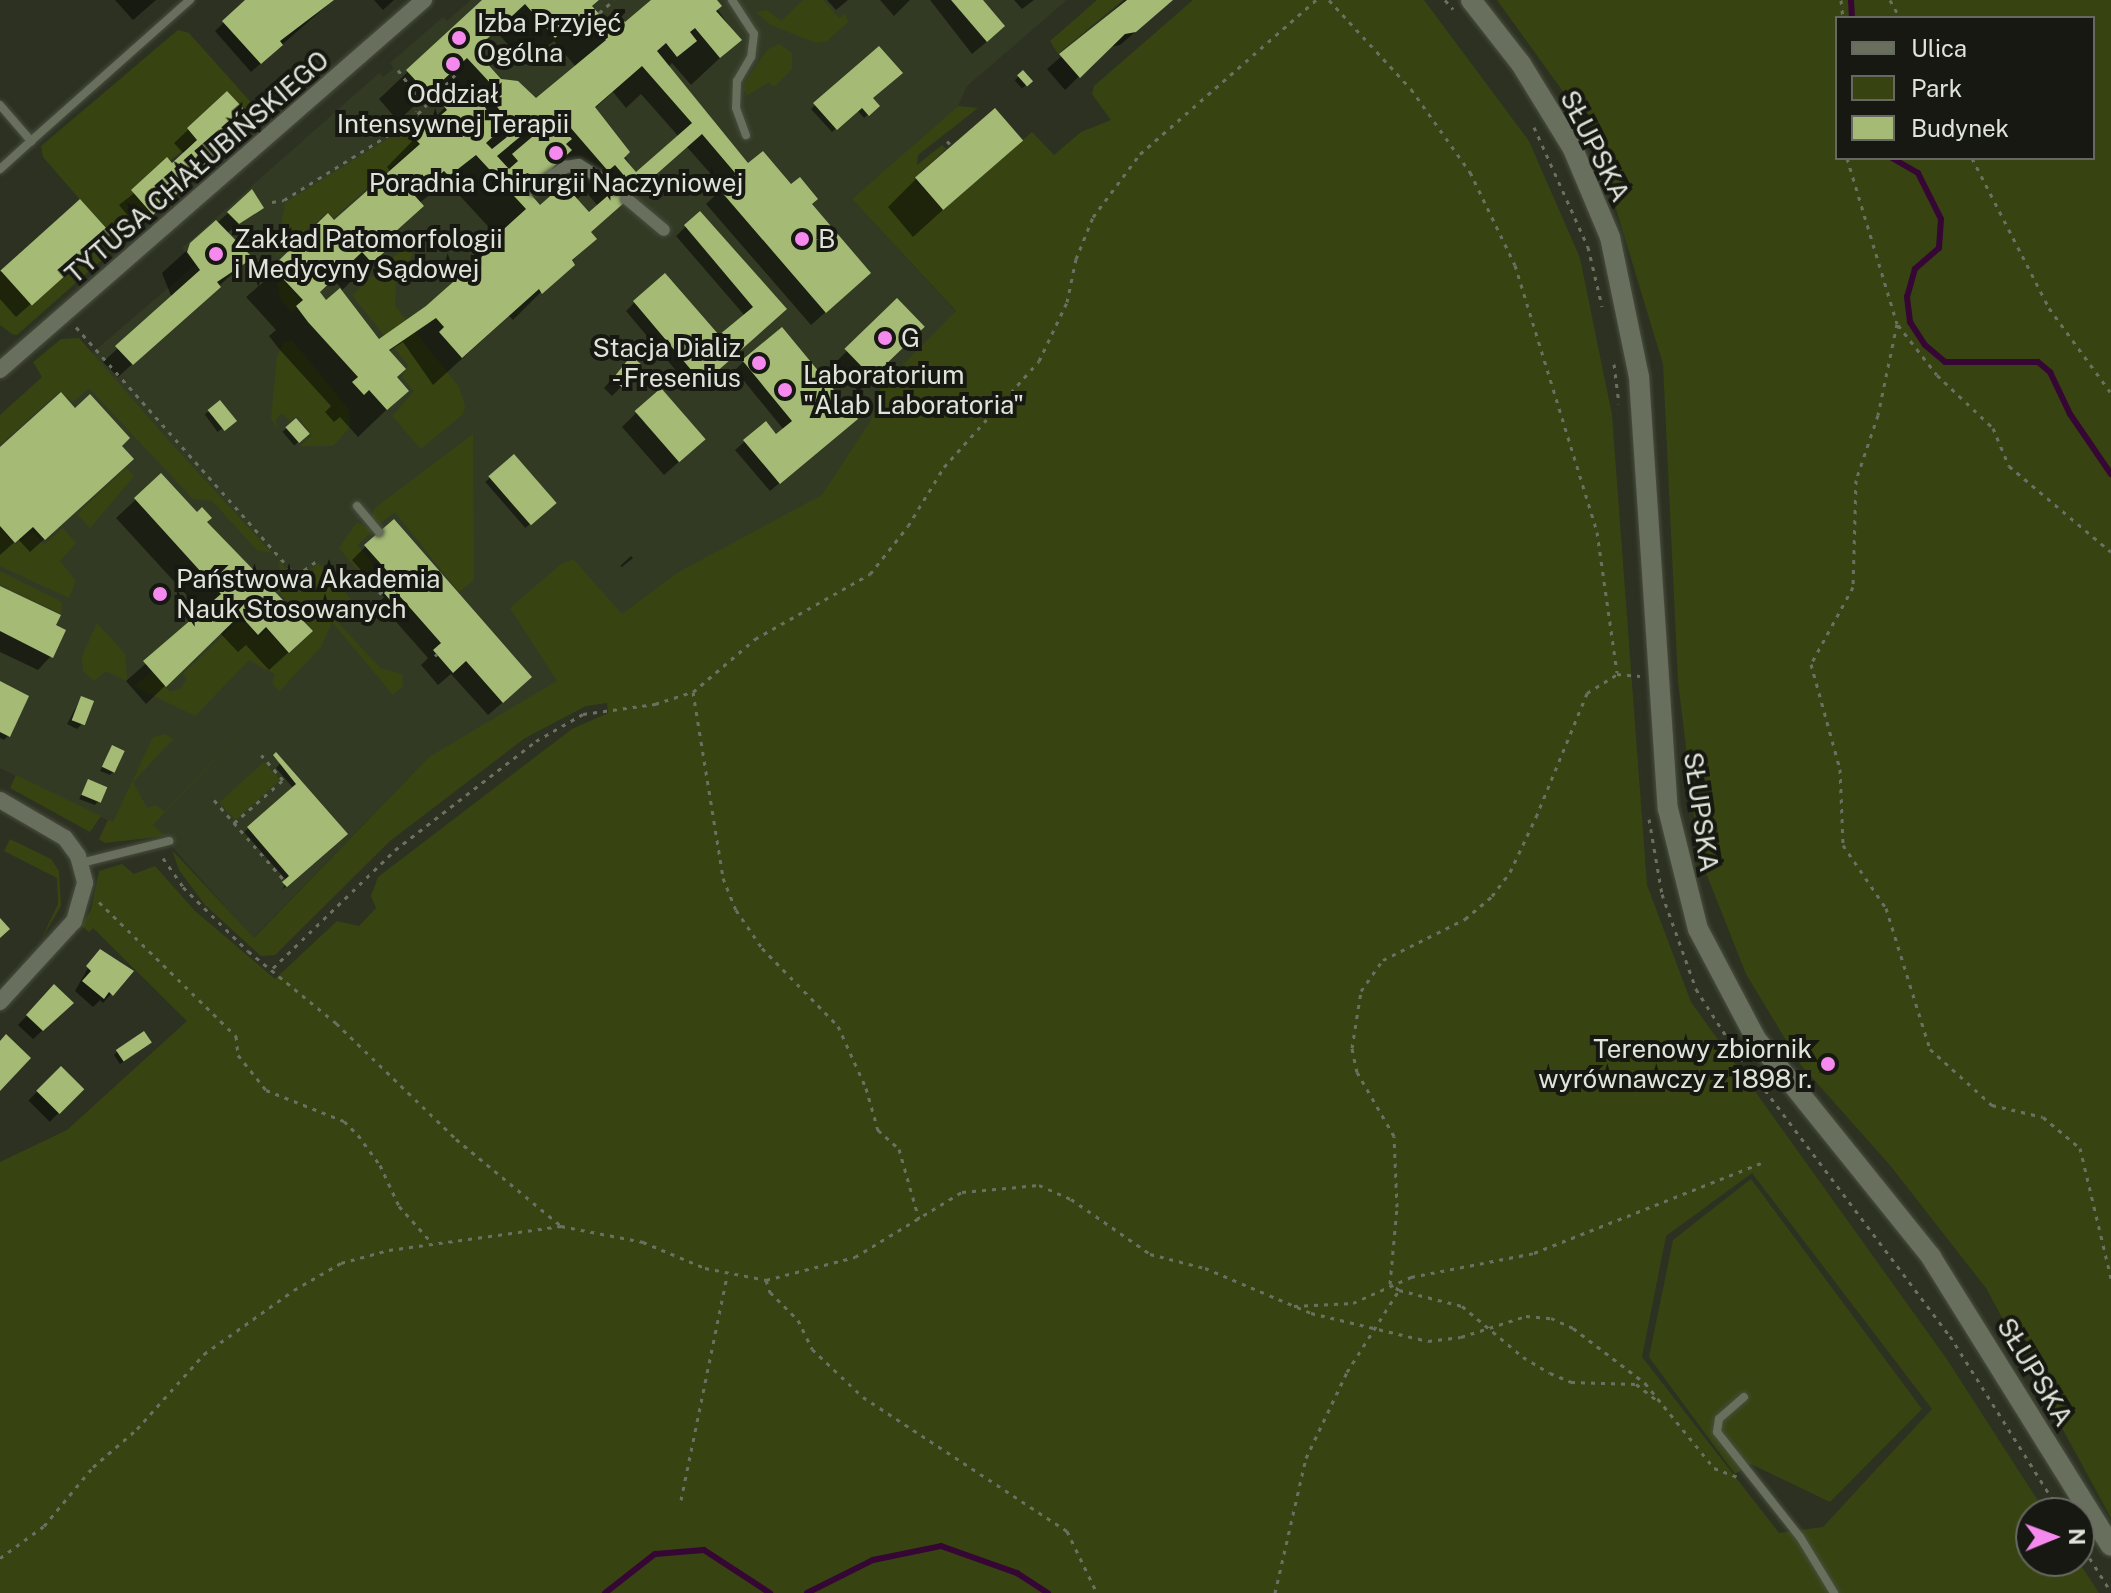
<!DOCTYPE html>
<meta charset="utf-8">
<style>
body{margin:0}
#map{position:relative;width:2111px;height:1593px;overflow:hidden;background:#2c3121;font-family:"Public Sans",sans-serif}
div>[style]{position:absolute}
.built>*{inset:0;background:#333a24}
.green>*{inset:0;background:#374412;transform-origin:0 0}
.shadow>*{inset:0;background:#0007;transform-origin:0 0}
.stream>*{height:6px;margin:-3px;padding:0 3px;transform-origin:3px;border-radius:3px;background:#360735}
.building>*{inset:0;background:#a5ba75;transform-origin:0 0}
.round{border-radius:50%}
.path>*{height:3px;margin-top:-1.5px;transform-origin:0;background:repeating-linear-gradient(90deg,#6b7062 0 4px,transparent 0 10px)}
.roads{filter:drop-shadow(0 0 2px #4a4e40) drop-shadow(0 0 2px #4a4e40)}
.service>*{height:8px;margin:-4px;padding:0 4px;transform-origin:4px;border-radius:4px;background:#696f5d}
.pedestrian>*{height:12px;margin:-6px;padding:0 6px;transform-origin:6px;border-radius:6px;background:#696f5d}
.minor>*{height:16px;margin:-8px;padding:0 8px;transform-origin:8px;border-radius:8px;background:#696f5d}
.tertiary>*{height:20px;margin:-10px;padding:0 10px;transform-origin:10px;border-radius:10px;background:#696f5d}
.dots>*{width:22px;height:22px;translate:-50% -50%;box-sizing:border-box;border:4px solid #161811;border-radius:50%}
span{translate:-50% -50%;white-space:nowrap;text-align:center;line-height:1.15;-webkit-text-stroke:8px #161811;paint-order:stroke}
.poi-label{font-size:26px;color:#dfe3d9}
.left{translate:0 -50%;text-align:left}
.right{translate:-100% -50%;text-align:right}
.street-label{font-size:26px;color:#dfe3d9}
.legend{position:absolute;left:1835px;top:16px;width:260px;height:144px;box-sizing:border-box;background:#161811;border:2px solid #666961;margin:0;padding:10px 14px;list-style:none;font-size:24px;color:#dfe3d9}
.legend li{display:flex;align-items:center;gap:16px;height:40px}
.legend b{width:40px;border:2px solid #666961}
.north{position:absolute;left:2015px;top:1497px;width:80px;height:80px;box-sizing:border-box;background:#161811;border:2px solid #666961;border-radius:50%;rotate:89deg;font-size:22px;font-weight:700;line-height:32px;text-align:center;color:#dfe3d9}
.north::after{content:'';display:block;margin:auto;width:28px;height:36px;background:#f589ee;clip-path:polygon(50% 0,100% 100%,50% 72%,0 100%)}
</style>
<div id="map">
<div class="built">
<i style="clip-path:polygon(471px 0,1067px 0,967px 86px,958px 106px,852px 199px,1007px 367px,698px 662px,429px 757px,253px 938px,153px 825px,136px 834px,0 768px,0 415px,91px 354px,195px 265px,182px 248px,379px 73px,383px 77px,394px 68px,390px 63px,443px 17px,447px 21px)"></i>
</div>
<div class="green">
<i style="clip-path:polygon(803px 0,823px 0,839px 18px,845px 13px,848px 22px,827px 41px,816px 43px,771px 25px,756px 12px,767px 10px,781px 21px)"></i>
<i style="clip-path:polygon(1097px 0,1123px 0,1058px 54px,1050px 41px)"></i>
<i style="clip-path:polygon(evenodd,1193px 0,1424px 0,1529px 141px,1580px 258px,1612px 415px,1647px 885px,1691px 1002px,1946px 1358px,2046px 1513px,2031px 1513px,2031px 1561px,2078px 1561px,2099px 1593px,0 1593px,0 1162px,67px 1130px,187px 1021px,93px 928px,89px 932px,81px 926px,91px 910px,99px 871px,122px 864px,134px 874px,155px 866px,195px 911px,275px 979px,337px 921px,359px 926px,376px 908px,371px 896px,378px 877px,572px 729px,608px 713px,607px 703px,586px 706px,525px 738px,390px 841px,275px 955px,261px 956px,205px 905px,179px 870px,172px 850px,254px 938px,429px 757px,557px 681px,510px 608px,560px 565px,573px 559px,622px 614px,677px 573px,822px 495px,873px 417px,880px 388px,956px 311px,852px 199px,958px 106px,978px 108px,918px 155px,917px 165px,942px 145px,946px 149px,914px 178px,943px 210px,1032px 132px,1054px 155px,1081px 132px,1111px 120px,1092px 94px,1094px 86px,1193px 0,1752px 1173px,1932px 1409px,1823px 1527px,1779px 1533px,1642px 1357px,1666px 1236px,1752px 1173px)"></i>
<i style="clip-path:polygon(evenodd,1497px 0,2111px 0,2111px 1518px,1986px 1288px,1889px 1164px,1801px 1065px,1746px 974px,1699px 855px,1678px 681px,1663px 364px,1593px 133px,1497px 0,1837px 18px,2093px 18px,2093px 158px,1837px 158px,1837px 18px)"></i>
<i style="clip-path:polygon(178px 30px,189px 33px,255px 107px,247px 113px,227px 91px,187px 128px,197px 140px,132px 190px,153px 215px,17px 335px,12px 334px,0 325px,0 270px,31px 304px,110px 234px,43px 157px,41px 146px)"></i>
<i style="clip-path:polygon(779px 44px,792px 53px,792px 69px,774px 87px,769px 82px,748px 95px,743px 90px,746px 80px,767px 50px)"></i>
<i style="clip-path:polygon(410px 125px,418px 144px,333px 218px,328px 212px,276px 257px,285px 203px)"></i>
<i style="clip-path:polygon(407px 245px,413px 255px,396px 277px,395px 306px,459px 387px,465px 406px,463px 414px,421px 449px,392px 416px,414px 391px,402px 377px,408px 365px,352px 295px)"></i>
<i style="clip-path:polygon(275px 271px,301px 300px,292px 313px,280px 298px)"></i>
<i style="clip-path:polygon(79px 338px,169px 441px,272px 553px,257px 550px,212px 501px,193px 499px,89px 388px,73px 402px,60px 391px,0 445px,0 415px,42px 377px,33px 362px,61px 339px)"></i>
<i style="clip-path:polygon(292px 340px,350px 411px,350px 427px,333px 446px,300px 446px,312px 435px,297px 416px,290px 421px,282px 413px,275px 420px,279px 431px,271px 418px,277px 356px,283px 343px)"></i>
<i style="clip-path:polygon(473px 434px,474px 580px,459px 592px,395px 512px,378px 525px,372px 516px,375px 508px)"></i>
<i style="clip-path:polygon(126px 468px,134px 476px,90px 528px,77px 514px)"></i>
<i style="clip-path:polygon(357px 522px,373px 531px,357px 545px,390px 582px,377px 593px,339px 548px)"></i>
<i style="clip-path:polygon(0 528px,15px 544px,33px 532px,44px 545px,63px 528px,76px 543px,60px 561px,76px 581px,69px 598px,0 566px)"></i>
<i style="clip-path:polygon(278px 560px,297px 579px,319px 563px,354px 603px,337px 621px,380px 668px,402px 674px,403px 686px,393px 695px,332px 622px,321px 647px,153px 825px,165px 836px,105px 843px,99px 839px,108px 820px,113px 822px,153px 737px,165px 734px,173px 739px,133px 782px,147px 808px,156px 805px,164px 812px,279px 691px,272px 683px,275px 674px,249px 660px,195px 716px,134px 686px,152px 671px,170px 692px,181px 688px,187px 678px,183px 674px,241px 618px,258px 638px,267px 630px,289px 654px,314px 631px,273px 585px,281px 578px)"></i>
<i style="clip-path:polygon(0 571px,62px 602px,61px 614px,0 585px)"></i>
<i style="clip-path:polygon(97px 623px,125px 654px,127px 681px,106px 671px,94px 681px,83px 671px,82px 656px)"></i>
<i style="left:264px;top:762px;width:24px;height:60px;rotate:48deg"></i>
<i style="clip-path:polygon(16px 775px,101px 816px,90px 832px,10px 788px)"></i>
<i style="clip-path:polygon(10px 839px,51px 859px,59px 871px,61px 906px,41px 940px,58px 904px,57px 878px,4px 851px)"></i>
<i style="clip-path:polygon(1751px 1179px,1922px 1409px,1830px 1502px,1751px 1464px,1735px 1474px,1649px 1357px,1673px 1240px)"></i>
</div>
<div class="shadow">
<i style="clip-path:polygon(115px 0,156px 0,133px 20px)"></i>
<i style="clip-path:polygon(248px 0,333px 0,251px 72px,215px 31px)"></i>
<i style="clip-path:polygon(374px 0,394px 0,383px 10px)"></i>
<i style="clip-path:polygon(evenodd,483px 0,599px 0,590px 8px,610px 29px,620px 20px,625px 25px,653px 0,711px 0,739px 40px,691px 85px,672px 63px,665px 70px,748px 166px,810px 205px,854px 287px,811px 325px,706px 204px,723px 188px,687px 147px,589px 233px,594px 239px,513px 320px,509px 316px,433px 385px,403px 342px,389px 351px,394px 378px,406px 391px,358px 437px,340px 417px,334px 422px,325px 412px,331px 406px,280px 350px,269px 336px,276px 330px,246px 297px,391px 172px,387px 167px,452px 100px,438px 84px,398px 121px,379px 99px,483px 0,496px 31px,525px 64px,554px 41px,576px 67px,536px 101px,500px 81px,474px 52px,496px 31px,483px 0,613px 92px,626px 108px,641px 94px,679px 137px,636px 174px,594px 109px,613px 92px,483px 0,552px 167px,567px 184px,540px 208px,526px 192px,552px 167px,483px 0,447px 182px,498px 237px,427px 308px,380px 340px,340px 292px,397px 238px,393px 234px,419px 203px,447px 182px,483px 0,586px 192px,598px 206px,588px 215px,576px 200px,586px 192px,483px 0,332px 278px,342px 289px,326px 302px,318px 292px,332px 278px)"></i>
<i style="clip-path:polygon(827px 0,848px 0,836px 10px)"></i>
<i style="clip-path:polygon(880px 0,910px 0,894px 16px)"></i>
<i style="clip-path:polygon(930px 0,980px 0,989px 40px,972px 54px)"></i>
<i style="clip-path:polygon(1014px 0,1034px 0,1022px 9px)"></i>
<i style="clip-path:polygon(1125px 0,1172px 0,1120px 45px,1109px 47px,1065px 90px,1047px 69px)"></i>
<i style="clip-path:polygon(879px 48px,871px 99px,877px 106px,864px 118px,857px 110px,832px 132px,811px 109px)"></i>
<i style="left:1023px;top:73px;width:11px;height:11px;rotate:49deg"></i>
<i style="clip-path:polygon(227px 94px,240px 137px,138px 228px,119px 205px,184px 154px,174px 143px)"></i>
<i style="clip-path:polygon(1020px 140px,913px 237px,888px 207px,916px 179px)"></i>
<i style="clip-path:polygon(79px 202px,94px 248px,16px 317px,0 299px,0 272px)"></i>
<i style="clip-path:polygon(261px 207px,226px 234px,250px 258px,118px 377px,103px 362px,172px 298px,162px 273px,228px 213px)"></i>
<i style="clip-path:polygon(700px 213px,776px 318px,693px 391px,626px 311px,635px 302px,719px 337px,745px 316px,676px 236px)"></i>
<i style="left:897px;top:301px;width:37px;height:91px;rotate:45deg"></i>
<i style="clip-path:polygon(743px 362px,846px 427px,770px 491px,735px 450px,765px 424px,776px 437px,784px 430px,735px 370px)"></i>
<i style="clip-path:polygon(622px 367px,621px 387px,612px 396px,604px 388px)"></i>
<i style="left:220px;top:403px;width:22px;height:19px;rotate:54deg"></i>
<i style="clip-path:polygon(74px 411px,119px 446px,118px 473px,30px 552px,18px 539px,0 555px,0 450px)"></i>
<i style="clip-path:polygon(636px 413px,690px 452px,664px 475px,622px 427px)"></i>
<i style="left:296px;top:420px;width:18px;height:18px;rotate:49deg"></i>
<i style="left:514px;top:457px;width:61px;height:38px;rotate:49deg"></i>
<i style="clip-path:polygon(161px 476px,204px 523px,291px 650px,269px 670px,246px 645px,238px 652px,220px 633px,146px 704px,126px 681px,203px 613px,116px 518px)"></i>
<i style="clip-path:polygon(366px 546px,516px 691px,488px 715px,451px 674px,438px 685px,421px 665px,428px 658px,382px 606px,375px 612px,372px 609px,384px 597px,352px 560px)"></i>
<i style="clip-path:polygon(631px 556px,633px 558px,622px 567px,620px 566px)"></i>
<i style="clip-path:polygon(0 588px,53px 626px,51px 656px,38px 670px,0 652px)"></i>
<i style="clip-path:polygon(0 684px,8px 736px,4px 740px,0 738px)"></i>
<i style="clip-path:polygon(81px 698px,81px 725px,77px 729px,67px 724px)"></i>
<i style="clip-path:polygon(112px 748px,114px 771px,110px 775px,100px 771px)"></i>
<i style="clip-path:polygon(282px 761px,345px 834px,282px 890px,287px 881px,244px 832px,294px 789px,276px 768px)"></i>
<i style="clip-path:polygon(89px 781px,98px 801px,95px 805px,79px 799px)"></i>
<i style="clip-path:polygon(92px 961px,119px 961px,131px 971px,103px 1003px,100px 1000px,93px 1007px,75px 991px)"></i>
<i style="clip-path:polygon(54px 987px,63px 1012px,33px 1039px,18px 1025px)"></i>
<i style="clip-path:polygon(146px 1046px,120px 1064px,114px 1055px,118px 1051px)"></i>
<i style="clip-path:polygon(1825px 1060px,1830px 1060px,1832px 1069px,1819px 1073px)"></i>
<i style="left:61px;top:1068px;width:30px;height:46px;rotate:45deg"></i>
</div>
<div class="stream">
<i style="left:1851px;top:0;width:18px;rotate:87deg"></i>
<i style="left:1892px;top:158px;width:30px;rotate:30deg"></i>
<i style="left:1918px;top:173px;width:51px;rotate:63.4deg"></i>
<i style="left:1941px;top:219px;width:29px;rotate:94deg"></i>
<i style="left:1939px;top:248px;width:32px;rotate:139deg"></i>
<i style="left:1915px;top:269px;width:29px;rotate:106deg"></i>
<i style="left:1907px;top:297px;width:25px;rotate:83deg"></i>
<i style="left:1910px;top:322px;width:27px;rotate:57deg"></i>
<i style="left:1925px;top:345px;width:26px;rotate:40deg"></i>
<i style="left:1945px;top:362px;width:93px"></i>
<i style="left:2038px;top:362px;width:16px;rotate:40deg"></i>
<i style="left:2050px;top:372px;width:47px;rotate:64.5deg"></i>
<i style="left:2070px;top:414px;width:73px;rotate:55.7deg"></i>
<i style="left:605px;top:1593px;width:63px;rotate:-38deg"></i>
<i style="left:655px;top:1554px;width:49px;rotate:-4.7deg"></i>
<i style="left:704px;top:1550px;width:79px;rotate:33.1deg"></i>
<i style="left:807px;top:1593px;width:74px;rotate:-26.6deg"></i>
<i style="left:873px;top:1560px;width:69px;rotate:-11.6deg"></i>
<i style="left:941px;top:1546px;width:81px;rotate:19.6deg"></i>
<i style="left:1017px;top:1573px;width:37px;rotate:33deg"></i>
</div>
<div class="building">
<i style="clip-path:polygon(245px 0,334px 0,280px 41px,283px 45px,261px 64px,222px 21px)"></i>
<i style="clip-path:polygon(evenodd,482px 0,599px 0,592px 6px,615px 32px,612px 24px,620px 17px,625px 22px,651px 0,717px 0,722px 6px,716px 11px,742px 40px,720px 58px,695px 28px,690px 32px,697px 41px,677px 57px,666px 43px,657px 51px,748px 163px,763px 151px,791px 184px,800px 177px,818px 199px,812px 204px,871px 273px,826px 313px,719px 189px,736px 174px,702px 134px,591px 232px,597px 239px,572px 260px,575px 265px,542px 294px,539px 289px,462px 358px,439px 332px,444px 327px,436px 318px,389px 350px,406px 369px,397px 377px,409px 391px,387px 410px,369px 390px,364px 395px,352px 382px,358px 377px,308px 322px,296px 306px,303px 300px,272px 267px,328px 213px,334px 220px,420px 144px,414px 138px,447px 110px,443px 105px,450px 98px,455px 103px,465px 94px,482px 96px,493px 86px,467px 58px,428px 94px,406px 70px,482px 0,525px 4px,555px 38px,583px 15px,606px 40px,536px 98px,518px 81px,501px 79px,475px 50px,525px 4px,482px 0,642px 66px,692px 123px,636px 172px,624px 158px,630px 152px,595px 107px,642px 66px,482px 0,495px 95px,493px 102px,508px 120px,499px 128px,507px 137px,492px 149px,486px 143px,498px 132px,484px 105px,495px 95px,482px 0,570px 127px,608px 171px,615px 165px,627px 179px,589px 212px,564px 184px,540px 205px,516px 177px,528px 173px,537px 183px,572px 150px,566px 144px,572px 139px,565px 131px,570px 127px,482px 0,527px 131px,532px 137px,512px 154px,518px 161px,509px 169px,497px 156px,527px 131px,482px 0,476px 155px,526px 209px,494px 238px,497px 243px,426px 306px,379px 339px,340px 288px,326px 300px,320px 292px,362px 252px,372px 263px,400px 238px,395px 232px,424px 206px,415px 196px,444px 171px,449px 176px,476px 155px)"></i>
<i style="clip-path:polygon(951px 0,983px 0,1005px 26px,987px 42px)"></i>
<i style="clip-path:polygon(1127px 0,1173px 0,1136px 32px,1125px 34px,1080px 78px,1059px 54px)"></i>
<i style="clip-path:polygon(879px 46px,903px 73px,873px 98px,880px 106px,869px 116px,862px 108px,837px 130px,813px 103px)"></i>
<i style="left:1023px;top:70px;width:15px;height:8px;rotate:48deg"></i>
<i style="clip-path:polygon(227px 91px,257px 123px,153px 215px,131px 190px,167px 157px,172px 163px,197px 140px,187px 128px)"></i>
<i style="left:995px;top:108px;width:43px;height:106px;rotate:49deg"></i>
<i style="clip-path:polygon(252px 189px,264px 208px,239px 224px,227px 212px)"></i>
<i style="left:80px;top:199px;width:47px;height:107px;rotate:48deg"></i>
<i style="clip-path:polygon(700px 211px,787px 309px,703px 384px,633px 301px,665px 273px,719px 335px,753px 307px,684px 225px)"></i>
<i style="clip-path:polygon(216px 220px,253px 258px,217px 282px,221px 287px,133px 365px,115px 346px,200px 270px,187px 252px,190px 243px)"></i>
<i style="left:897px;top:298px;width:40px;height:73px;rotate:46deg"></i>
<i style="clip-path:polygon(782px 327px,858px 419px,780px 484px,743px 440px,766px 421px,776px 434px,792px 421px,742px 360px)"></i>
<i style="left:631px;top:356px;width:14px;height:30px;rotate:39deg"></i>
<i style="left:661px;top:388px;width:68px;height:35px;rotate:49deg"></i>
<i style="clip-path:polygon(61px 392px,75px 408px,90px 394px,130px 438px,122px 446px,134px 459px,45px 540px,33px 527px,15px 543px,0 526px,0 447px)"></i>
<i style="left:220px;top:400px;width:27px;height:16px;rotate:51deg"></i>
<i style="left:296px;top:418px;width:21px;height:14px;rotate:49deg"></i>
<i style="left:514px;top:454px;width:65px;height:34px;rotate:49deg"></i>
<i style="clip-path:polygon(161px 473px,197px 512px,202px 507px,212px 518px,207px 522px,313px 631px,289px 653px,266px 627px,258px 635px,240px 615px,166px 687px,143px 661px,221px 594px,134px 498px)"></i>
<i style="clip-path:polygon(394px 519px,532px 677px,503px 703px,466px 661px,453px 673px,433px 650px,441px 643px,397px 593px,390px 600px,384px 593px,397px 582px,364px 545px)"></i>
<i style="clip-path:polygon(0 586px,61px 615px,56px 625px,66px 630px,53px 658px,0 631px)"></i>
<i style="clip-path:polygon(0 681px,29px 696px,10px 737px,0 732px)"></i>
<i style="left:81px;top:696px;width:14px;height:26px;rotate:21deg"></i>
<i style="left:112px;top:745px;width:14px;height:24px;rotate:25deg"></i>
<i style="clip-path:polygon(276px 752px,348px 834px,287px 887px,282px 882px,289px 876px,247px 827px,296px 784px,273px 755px)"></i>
<i style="left:88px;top:779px;width:21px;height:17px;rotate:23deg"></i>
<i style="clip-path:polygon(0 918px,10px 929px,0 938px)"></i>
<i style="clip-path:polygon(100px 949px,134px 971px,113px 996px,109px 992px,104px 999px,82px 981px,91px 971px,86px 966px)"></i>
<i style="clip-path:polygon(54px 984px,74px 1003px,43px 1031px,26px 1015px)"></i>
<i style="left:144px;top:1031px;width:14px;height:34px;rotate:56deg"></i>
<i style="clip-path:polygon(6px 1034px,31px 1058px,0 1091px,0 1041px)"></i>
<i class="round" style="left:1820px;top:1057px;width:16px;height:16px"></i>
<i style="left:61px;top:1066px;width:33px;height:35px;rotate:45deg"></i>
</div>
<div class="path">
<i style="left:1329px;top:0;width:121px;rotate:47.3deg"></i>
<i style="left:1411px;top:89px;width:102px;rotate:54.6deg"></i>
<i style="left:1470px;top:172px;width:103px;rotate:64.2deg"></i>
<i style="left:1515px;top:265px;width:279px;rotate:72.9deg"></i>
<i style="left:1597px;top:532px;width:142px;rotate:81.9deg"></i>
<i style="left:1445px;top:0;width:12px;rotate:48deg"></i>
<i style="left:1841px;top:0;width:18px;rotate:84deg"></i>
<i style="left:1890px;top:0;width:21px;rotate:61deg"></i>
<i style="left:599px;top:13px;width:20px;rotate:-41deg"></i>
<i style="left:398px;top:70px;width:26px;rotate:53deg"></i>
<i style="left:414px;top:91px;width:20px;rotate:84deg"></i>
<i style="left:1534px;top:127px;width:132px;rotate:65.8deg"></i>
<i style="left:1588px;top:247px;width:61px;rotate:76.7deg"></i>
<i style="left:947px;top:141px;width:4px;rotate:45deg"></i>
<i style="left:1847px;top:158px;width:173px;rotate:73.2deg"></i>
<i style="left:1897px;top:324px;width:93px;rotate:101.8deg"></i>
<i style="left:1878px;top:415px;width:69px;rotate:108.7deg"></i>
<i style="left:1856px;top:480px;width:107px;rotate:91.6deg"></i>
<i style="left:1853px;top:587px;width:88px;rotate:118.6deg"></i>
<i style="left:1811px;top:664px;width:109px;rotate:74.6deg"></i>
<i style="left:1840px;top:769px;width:76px;rotate:87.7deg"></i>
<i style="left:1843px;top:845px;width:76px;rotate:55.7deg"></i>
<i style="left:1886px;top:908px;width:148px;rotate:72.7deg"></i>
<i style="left:1930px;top:1049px;width:84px;rotate:42.1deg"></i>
<i style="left:1992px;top:1105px;width:52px;rotate:13.2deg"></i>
<i style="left:2043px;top:1117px;width:48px;rotate:40deg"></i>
<i style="left:2080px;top:1148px;width:134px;rotate:76.6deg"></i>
<i style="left:1972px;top:158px;width:169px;rotate:62.8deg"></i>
<i style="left:2049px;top:308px;width:105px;rotate:53.9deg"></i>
<i style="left:272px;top:202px;width:12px;rotate:-9deg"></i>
<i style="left:284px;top:200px;width:150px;rotate:-31.9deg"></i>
<i style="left:411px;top:121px;width:64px;rotate:-46.3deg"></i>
<i style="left:1898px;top:325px;width:63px;rotate:52deg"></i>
<i style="left:1937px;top:375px;width:77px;rotate:43.4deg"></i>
<i style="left:1993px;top:428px;width:41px;rotate:67.2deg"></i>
<i style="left:2009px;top:466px;width:133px;rotate:40.1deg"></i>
<i style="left:76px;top:327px;width:332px;rotate:48.5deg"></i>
<i style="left:296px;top:576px;width:26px;rotate:-36deg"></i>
<i style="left:1614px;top:364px;width:40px;rotate:82.9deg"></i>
<i style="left:379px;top:594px;width:5px;rotate:-37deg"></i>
<i style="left:399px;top:617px;width:5px;rotate:-37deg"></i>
<i style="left:435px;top:656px;width:3px;rotate:-45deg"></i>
<i style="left:693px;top:692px;width:188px;rotate:80.8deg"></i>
<i style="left:723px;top:878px;width:35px;rotate:68deg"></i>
<i style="left:736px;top:910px;width:46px;rotate:55.6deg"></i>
<i style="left:762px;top:948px;width:109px;rotate:45.7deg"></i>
<i style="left:838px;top:1026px;width:68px;rotate:65.7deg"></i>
<i style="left:866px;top:1088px;width:44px;rotate:74.1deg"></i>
<i style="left:878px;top:1130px;width:28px;rotate:42deg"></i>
<i style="left:899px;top:1149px;width:73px;rotate:74.1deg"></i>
<i style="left:214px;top:800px;width:106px;rotate:48.8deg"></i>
<i style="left:1649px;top:819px;width:76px;rotate:80.2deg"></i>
<i style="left:1662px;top:894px;width:101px;rotate:70.3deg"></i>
<i style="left:1696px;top:989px;width:72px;rotate:57.4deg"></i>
<i style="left:1735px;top:1050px;width:358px;rotate:53.1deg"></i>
<i style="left:1950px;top:1336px;width:209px;rotate:57.9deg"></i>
<i style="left:234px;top:823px;width:65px;rotate:-41.3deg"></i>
<i style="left:283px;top:780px;width:33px;rotate:-131deg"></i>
<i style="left:163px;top:858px;width:35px;rotate:55deg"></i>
<i style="left:183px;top:887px;width:91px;rotate:44.6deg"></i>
<i style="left:248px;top:951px;width:114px;rotate:39.3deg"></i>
<i style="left:336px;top:1023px;width:167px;rotate:44deg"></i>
<i style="left:456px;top:1139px;width:136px;rotate:39.6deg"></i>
<i style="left:561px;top:1226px;width:84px;rotate:11deg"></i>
<i style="left:643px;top:1242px;width:67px;rotate:22.8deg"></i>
<i style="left:705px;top:1268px;width:62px;rotate:11.1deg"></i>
<i style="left:766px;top:1280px;width:92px;rotate:-14.5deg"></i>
<i style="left:855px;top:1257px;width:125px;rotate:-31.3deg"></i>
<i style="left:962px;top:1192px;width:77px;rotate:-5.2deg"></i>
<i style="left:1039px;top:1185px;width:35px;rotate:24deg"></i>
<i style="left:1071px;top:1199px;width:96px;rotate:34.8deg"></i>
<i style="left:1150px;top:1254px;width:57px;rotate:14.3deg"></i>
<i style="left:1205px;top:1268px;width:115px;rotate:23deg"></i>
<i style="left:1311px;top:1313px;width:120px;rotate:13.5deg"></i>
<i style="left:1428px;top:1341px;width:33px;rotate:-7deg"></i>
<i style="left:1461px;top:1337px;width:68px;rotate:-17.9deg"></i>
<i style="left:1526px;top:1316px;width:25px;rotate:5deg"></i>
<i style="left:1551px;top:1318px;width:24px;rotate:24deg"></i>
<i style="left:1573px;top:1328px;width:91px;rotate:37.4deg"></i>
<i style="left:1645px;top:1383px;width:109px;rotate:50.9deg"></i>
<i style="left:1714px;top:1468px;width:25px;rotate:21deg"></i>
<i style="left:99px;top:902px;width:192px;rotate:44.4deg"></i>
<i style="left:236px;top:1036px;width:19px;rotate:84deg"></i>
<i style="left:238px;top:1055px;width:45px;rotate:51.3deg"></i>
<i style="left:266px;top:1090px;width:84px;rotate:21.7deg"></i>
<i style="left:344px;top:1121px;width:20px;rotate:45deg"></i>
<i style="left:358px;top:1135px;width:37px;rotate:54deg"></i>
<i style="left:380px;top:1165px;width:45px;rotate:65.1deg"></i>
<i style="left:399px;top:1206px;width:50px;rotate:48.3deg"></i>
<i style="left:273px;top:968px;width:170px;rotate:-44deg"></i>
<i style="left:395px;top:850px;width:178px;rotate:-37.7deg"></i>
<i style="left:536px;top:741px;width:54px;rotate:-29.9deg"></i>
<i style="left:583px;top:714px;width:73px;rotate:-7.9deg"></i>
<i style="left:655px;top:704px;width:40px;rotate:-18deg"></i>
<i style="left:693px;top:692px;width:82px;rotate:-40.5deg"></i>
<i style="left:755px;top:639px;width:132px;rotate:-29.5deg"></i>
<i style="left:870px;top:574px;width:61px;rotate:-51.6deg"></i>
<i style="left:908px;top:526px;width:69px;rotate:-58.6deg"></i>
<i style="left:944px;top:467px;width:142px;rotate:-48.1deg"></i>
<i style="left:1039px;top:361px;width:65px;rotate:-64.6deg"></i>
<i style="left:1067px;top:302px;width:44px;rotate:-78.2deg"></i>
<i style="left:1076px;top:259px;width:45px;rotate:-68deg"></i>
<i style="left:1093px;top:217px;width:79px;rotate:-53.3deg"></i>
<i style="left:1140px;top:154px;width:234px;rotate:-41.2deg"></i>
<i style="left:766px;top:1280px;width:13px;rotate:72deg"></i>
<i style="left:770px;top:1292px;width:40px;rotate:45deg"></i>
<i style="left:798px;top:1320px;width:32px;rotate:64deg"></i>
<i style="left:812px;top:1349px;width:70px;rotate:43.3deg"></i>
<i style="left:863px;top:1397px;width:244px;rotate:33.3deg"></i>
<i style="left:1067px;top:1531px;width:69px;rotate:64.2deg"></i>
<i style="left:1399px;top:1290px;width:65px;rotate:14.3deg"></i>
<i style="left:1462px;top:1306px;width:80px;rotate:39.9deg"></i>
<i style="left:1523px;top:1357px;width:31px;rotate:31deg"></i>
<i style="left:1550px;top:1373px;width:23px;rotate:23deg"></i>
<i style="left:1571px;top:1382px;width:65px;rotate:1.8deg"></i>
<i style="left:1636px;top:1384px;width:29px;rotate:38deg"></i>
<i style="left:1294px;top:1306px;width:59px;rotate:-2.9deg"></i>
<i style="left:1353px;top:1303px;width:64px;rotate:-24.1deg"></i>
<i style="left:1411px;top:1277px;width:125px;rotate:-11deg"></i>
<i style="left:1534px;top:1253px;width:244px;rotate:-21.6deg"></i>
<i style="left:681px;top:1500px;width:230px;rotate:-78.4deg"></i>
<i style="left:2079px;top:1541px;width:60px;rotate:57.9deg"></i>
<i style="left:0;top:1558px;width:54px;rotate:-36deg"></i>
<i style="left:44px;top:1526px;width:77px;rotate:-50.3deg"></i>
<i style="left:93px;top:1467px;width:58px;rotate:-40.8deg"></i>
<i style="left:137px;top:1429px;width:101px;rotate:-48.2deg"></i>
<i style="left:204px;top:1354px;width:110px;rotate:-35.4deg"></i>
<i style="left:294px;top:1290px;width:54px;rotate:-29.9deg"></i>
<i style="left:341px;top:1263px;width:50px;rotate:-15.2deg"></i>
<i style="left:389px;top:1250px;width:174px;rotate:-7.9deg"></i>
<i style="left:1275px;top:1593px;width:139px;rotate:-77.1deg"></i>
<i style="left:1306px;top:1458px;width:95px;rotate:-64.5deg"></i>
<i style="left:1347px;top:1372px;width:97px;rotate:-57.6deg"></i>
<i style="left:1399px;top:1290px;width:11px;rotate:-146deg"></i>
<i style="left:1390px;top:1284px;width:77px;rotate:-84.8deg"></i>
<i style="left:1397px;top:1207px;width:71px;rotate:-92.4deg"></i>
<i style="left:1394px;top:1136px;width:74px;rotate:-120deg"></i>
<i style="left:1357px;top:1072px;width:25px;rotate:-102deg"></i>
<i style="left:1352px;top:1048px;width:58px;rotate:-81deg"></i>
<i style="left:1361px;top:991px;width:38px;rotate:-55deg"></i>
<i style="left:1383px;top:960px;width:92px;rotate:-26.6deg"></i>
<i style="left:1465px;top:919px;width:35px;rotate:-40deg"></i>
<i style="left:1492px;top:896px;width:30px;rotate:-53deg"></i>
<i style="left:1510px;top:872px;width:61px;rotate:-64.7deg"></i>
<i style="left:1536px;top:817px;width:134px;rotate:-67.6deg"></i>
<i style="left:1587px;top:693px;width:36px;rotate:-32deg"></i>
<i style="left:1617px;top:674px;width:23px;rotate:5deg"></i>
</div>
<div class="roads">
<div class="service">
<i style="left:732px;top:0;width:40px;rotate:57.1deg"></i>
<i style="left:754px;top:34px;width:23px;rotate:97deg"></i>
<i style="left:751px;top:57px;width:28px;rotate:120deg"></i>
<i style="left:737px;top:81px;width:27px;rotate:92deg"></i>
<i style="left:736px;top:108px;width:29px;rotate:70deg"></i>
<i style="left:0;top:105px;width:48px;rotate:49.3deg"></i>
<i style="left:31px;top:141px;width:42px;rotate:137.9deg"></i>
<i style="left:31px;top:141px;width:213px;rotate:-41.6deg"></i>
<i style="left:357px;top:506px;width:34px;rotate:50deg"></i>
<i style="left:81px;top:863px;width:91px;rotate:-14deg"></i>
<i style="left:1744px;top:1397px;width:33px;rotate:139deg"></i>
<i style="left:1719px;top:1419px;width:13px;rotate:99deg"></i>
<i style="left:1717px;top:1432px;width:134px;rotate:51.7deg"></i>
<i style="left:1800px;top:1537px;width:66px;rotate:58.7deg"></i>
</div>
<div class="pedestrian">
<i style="left:534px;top:189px;width:39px;rotate:-35deg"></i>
<i style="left:566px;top:167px;width:13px;rotate:-9deg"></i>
<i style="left:579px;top:165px;width:44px;rotate:31.9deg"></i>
<i style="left:627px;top:199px;width:48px;rotate:40deg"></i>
</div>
<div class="minor">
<i style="left:0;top:370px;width:563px;rotate:-41.11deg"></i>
<i style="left:0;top:800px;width:75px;rotate:30.3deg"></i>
<i style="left:65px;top:838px;width:22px;rotate:54deg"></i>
<i style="left:78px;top:856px;width:28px;rotate:75deg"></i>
<i style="left:85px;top:883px;width:40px;rotate:106deg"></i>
<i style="left:74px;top:921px;width:110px;rotate:132.4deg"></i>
</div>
<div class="tertiary">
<i style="left:1471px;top:0;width:81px;rotate:52deg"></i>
<i style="left:1521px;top:64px;width:100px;rotate:58.5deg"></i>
<i style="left:1573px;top:149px;width:95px;rotate:67.2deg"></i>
<i style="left:1610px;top:237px;width:143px;rotate:78.3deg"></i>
<i style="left:1639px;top:377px;width:433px;rotate:86.2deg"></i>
<i style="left:1668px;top:809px;width:124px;rotate:76deg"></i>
<i style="left:1698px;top:929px;width:124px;rotate:62.2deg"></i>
<i style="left:1756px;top:1039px;width:280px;rotate:51.2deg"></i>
<i style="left:1931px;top:1257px;width:340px;rotate:58.1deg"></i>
</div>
</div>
<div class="dots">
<i style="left:459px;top:38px;background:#f589ee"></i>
<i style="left:453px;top:64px;background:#f589ee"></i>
<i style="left:556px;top:153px;background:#f589ee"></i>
<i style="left:802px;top:239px;background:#f589ee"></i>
<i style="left:216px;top:254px;background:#f589ee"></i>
<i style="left:885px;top:338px;background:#f589ee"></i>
<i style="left:759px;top:363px;background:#f589ee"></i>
<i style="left:785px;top:390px;background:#f589ee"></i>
<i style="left:160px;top:594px;background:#f589ee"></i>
<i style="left:1828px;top:1064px;background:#f589ee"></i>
</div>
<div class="poi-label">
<span class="left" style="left:477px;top:38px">Izba Przyjęć<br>Ogólna</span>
<span style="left:453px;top:109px">Oddział<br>Intensywnej Terapii</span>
<span style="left:556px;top:183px">Poradnia Chirurgii Naczyniowej</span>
<span class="left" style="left:234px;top:254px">Zakład Patomorfologii<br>i Medycyny Sądowej</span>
<span class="left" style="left:818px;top:239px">B</span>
<span class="left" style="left:901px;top:338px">G</span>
<span class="right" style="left:741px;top:363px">Stacja Dializ<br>- Fresenius</span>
<span class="left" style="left:803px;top:390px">Laboratorium<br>"Alab Laboratoria"</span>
<span class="left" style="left:176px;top:594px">Państwowa Akademia<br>Nauk Stosowanych</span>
<span class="right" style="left:1812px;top:1064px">Terenowy zbiornik<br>wyrównawczy z 1898 r.</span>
</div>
<div class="street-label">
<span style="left:1595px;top:146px;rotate:63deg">SŁUPSKA</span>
<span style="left:197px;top:167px;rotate:-41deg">TYTUSA CHAŁUBIŃSKIEGO</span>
<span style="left:1701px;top:812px;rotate:82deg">SŁUPSKA</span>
<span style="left:2035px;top:1372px;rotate:59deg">SŁUPSKA</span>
</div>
<ul class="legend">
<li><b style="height:10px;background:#696f5d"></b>Ulica</li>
<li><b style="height:22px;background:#374412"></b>Park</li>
<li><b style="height:22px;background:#a5ba75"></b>Budynek</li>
</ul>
<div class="north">N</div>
</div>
